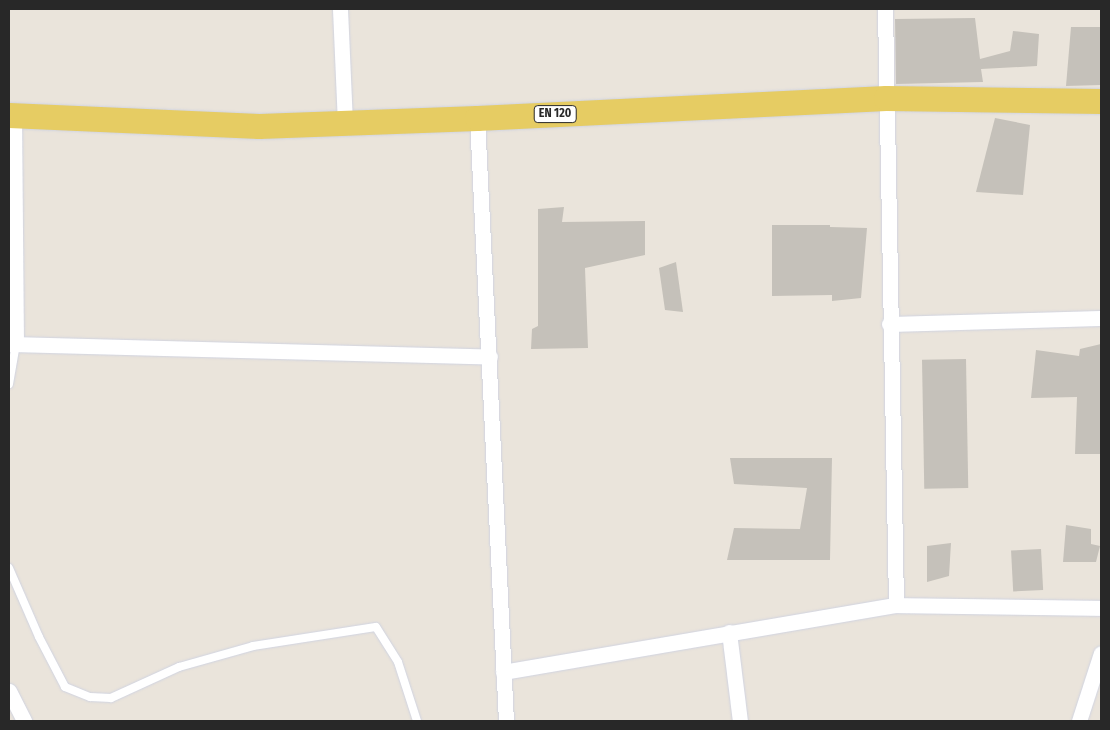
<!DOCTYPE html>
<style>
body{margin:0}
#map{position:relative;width:1110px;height:730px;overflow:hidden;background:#eae4db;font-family:"Fira Sans Condensed",sans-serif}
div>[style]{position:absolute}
.building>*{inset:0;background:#c5c1ba;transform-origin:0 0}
.roads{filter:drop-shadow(0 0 1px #d0d3e0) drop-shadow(0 0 1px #d0d3e0)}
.lane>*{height:8px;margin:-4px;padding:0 4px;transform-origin:4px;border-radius:4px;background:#fff}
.street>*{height:15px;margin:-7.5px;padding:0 7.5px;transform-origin:7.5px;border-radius:7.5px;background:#fff}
.primary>*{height:25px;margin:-12.5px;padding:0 12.5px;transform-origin:12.5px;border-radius:12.5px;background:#e6cc63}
span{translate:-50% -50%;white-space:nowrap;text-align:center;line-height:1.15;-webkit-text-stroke:4px #fff;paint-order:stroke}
.shield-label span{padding:1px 4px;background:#fff;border:1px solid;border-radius:4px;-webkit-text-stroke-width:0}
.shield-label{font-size:12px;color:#282828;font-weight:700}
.frame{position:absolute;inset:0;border:10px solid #282828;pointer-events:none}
</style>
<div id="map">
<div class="building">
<i style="clip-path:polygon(975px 18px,980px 59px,1010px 51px,1013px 31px,1039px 34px,1037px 66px,981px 69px,983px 82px,896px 84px,895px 19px)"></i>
<i style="clip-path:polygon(1071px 27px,1101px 27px,1101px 85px,1066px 86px)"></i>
<i style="clip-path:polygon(995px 118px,1030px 125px,1023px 195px,976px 192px)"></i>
<i style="clip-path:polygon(564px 207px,562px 222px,645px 221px,645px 255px,585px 268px,588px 348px,531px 349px,532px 329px,538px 326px,538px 209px)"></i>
<i style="clip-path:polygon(772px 225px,830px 225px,830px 227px,867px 228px,861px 298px,832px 301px,832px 295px,772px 296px)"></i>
<i style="clip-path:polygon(676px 262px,683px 312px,665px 310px,659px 268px)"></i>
<i style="clip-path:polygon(1101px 344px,1101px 454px,1075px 454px,1077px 397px,1031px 398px,1036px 350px,1079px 356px,1080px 349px)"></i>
<i style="left:966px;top:359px;width:129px;height:44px;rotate:89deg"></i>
<i style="clip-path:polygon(730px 458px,832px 458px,830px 560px,727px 560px,734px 528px,800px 529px,807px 488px,734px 484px)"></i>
<i style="clip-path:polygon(1066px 525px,1091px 529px,1091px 544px,1100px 546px,1096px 562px,1063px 562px)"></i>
<i style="clip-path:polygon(951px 543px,949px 576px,927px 582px,927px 546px)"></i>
<i style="left:1041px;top:549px;width:41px;height:30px;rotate:87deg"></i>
</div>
<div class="roads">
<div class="lane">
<i style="left:9px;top:384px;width:41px;rotate:-80.1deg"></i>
<i style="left:9px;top:568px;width:75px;rotate:66.5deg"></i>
<i style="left:39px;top:637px;width:56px;rotate:62.5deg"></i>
<i style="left:65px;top:687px;width:27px;rotate:22deg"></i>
<i style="left:90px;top:697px;width:21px;rotate:3deg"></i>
<i style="left:111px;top:698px;width:75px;rotate:-24.5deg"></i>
<i style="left:179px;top:667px;width:77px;rotate:-15.8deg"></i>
<i style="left:253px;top:646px;width:124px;rotate:-8.8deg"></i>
<i style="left:376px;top:627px;width:41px;rotate:57.8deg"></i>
<i style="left:398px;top:662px;width:62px;rotate:72.1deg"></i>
</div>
<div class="street">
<i style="left:340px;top:9px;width:115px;rotate:87.5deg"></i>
<i style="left:885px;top:9px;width:596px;rotate:88.94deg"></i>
<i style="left:14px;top:115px;width:229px;rotate:89.5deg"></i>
<i style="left:477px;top:118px;width:604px;rotate:87.25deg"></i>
<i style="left:889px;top:324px;width:212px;rotate:-1.6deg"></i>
<i style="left:9px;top:344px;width:481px;rotate:1.5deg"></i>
<i style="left:729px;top:632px;width:90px;rotate:83deg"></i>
<i style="left:503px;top:672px;width:399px;rotate:-9.7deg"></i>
<i style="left:896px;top:605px;width:205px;rotate:0.8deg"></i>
<i style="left:9px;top:691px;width:34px;rotate:63deg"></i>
<i style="left:1079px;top:721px;width:71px;rotate:-72.1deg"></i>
</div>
<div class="primary">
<i style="left:9px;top:115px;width:250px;rotate:2.5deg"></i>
<i style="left:259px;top:126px;width:218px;rotate:-2.1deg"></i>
<i style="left:477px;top:118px;width:409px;rotate:-2.8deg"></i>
<i style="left:886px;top:98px;width:215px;rotate:0.8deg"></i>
</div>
</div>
<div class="shield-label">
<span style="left:555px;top:114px">EN 120</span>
</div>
<div class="frame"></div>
</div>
